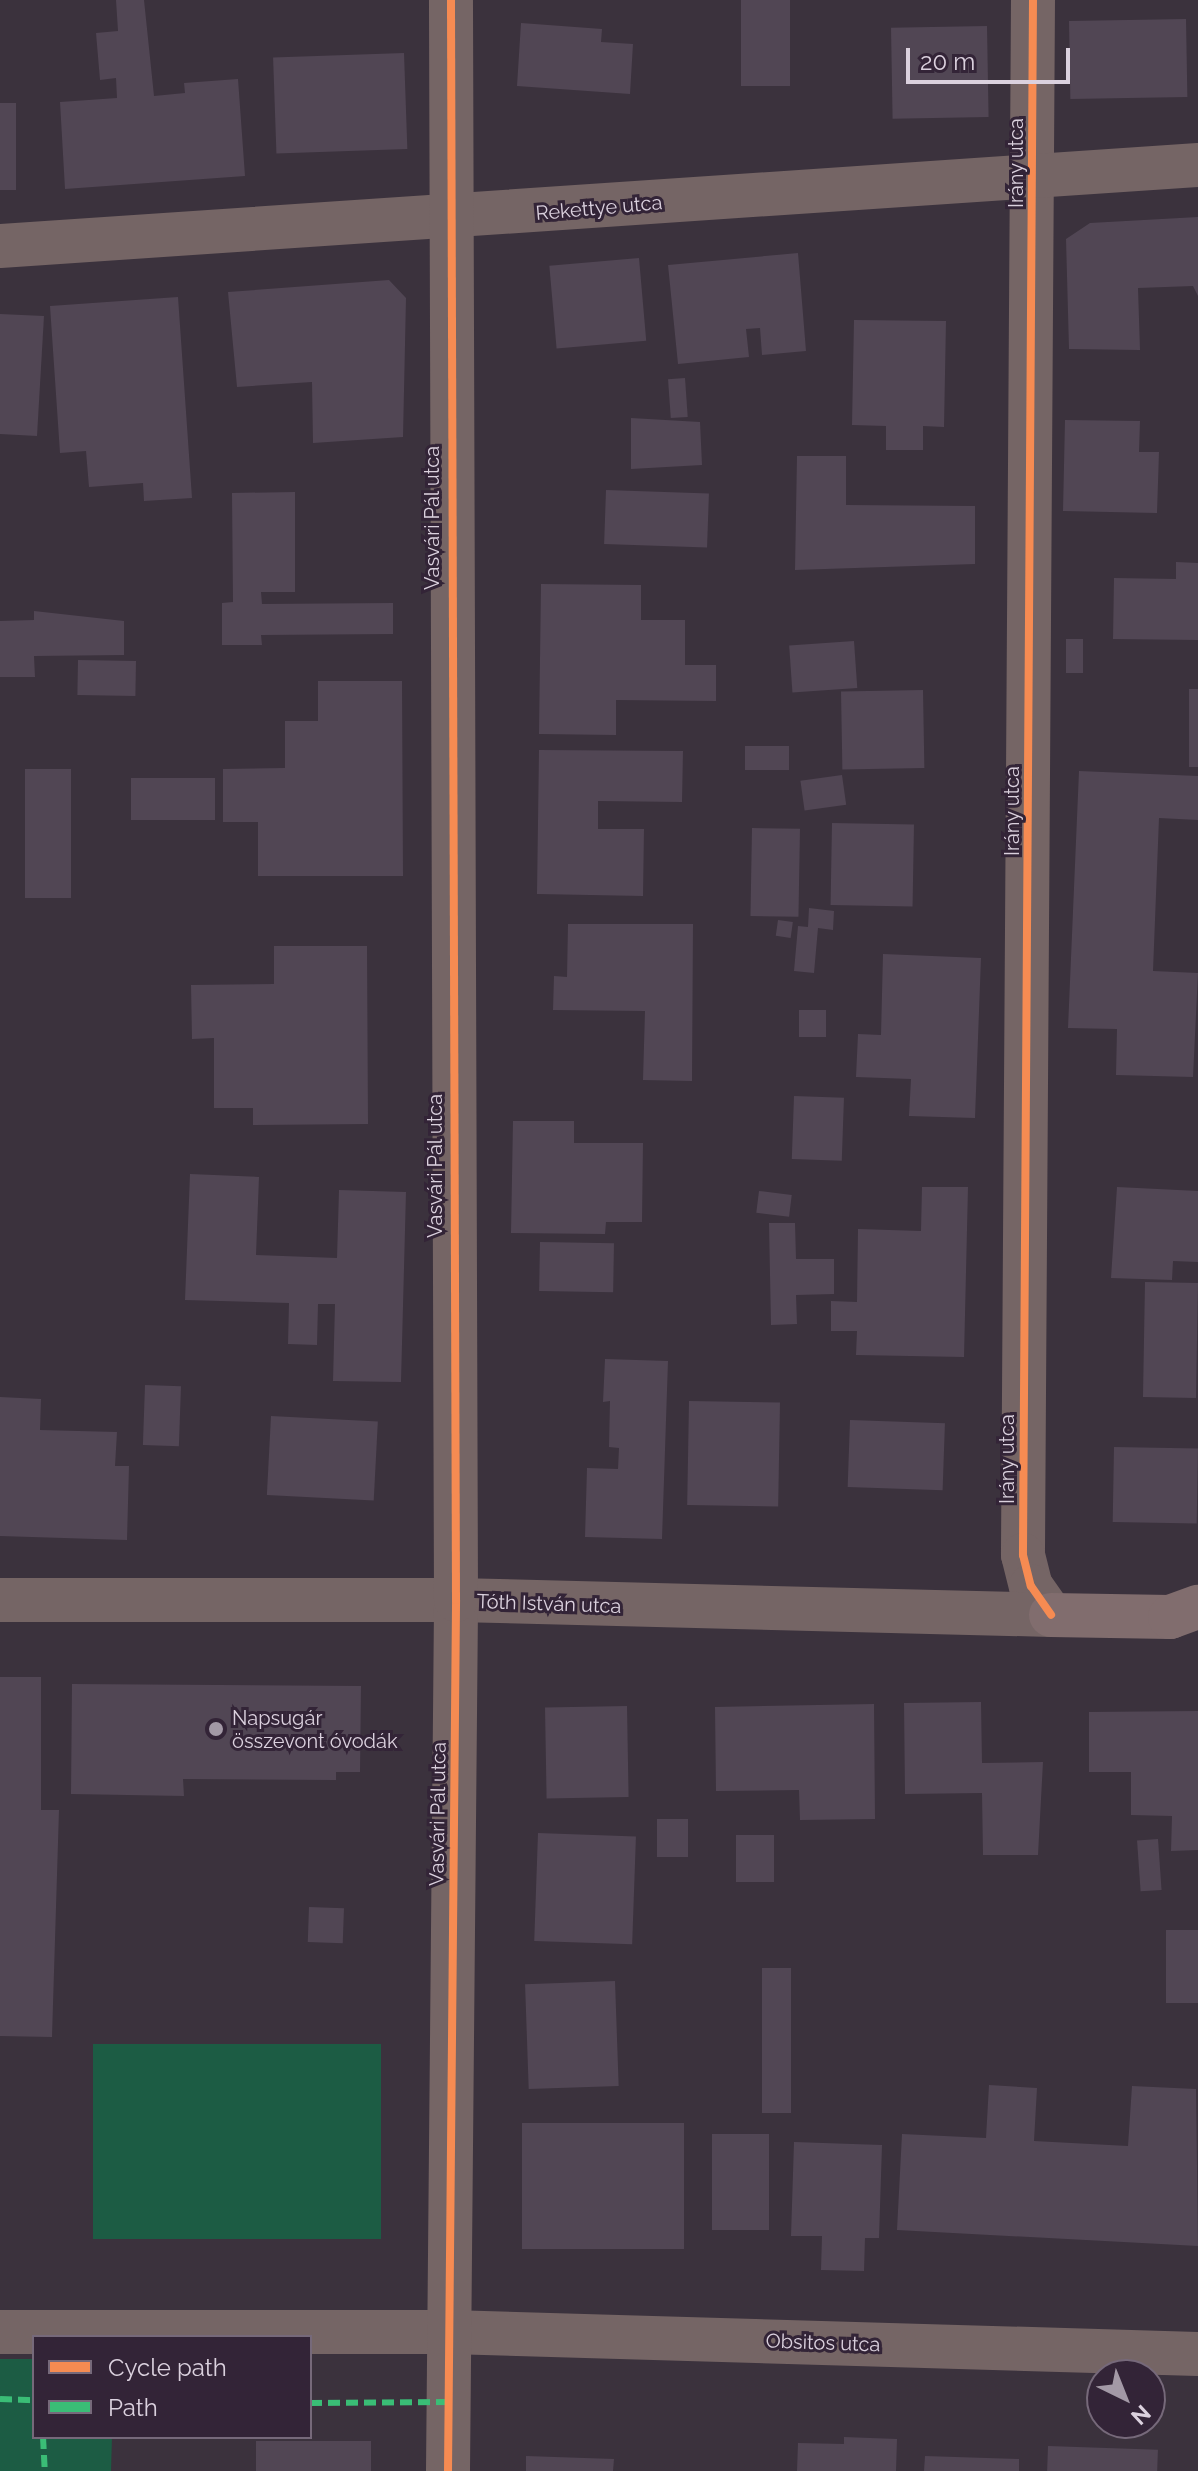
<!DOCTYPE html>
<meta charset="utf-8">
<style>
body{margin:0}
#map{position:relative;width:1198px;height:2471px;overflow:hidden;background:#3b323d;font-family:Raleway,sans-serif}
div>[style]{position:absolute}
.green>*{inset:0;background:#1c5c44;transform-origin:0 0}
.building>*{inset:0;background:#514654;transform-origin:0 0}
.minor>*{height:44px;margin:-22px;padding:0 22px;transform-origin:22px;border-radius:22px;background:#756565}
.primary>*{height:44px;margin:-22px;padding:0 22px;transform-origin:22px;border-radius:22px;background:#816d6e}
.quiet>*{height:6px;margin-top:-3px;transform-origin:0;background:repeating-linear-gradient(90deg,#3abd76 0 12px,transparent 0 18px)}
.cycleway>*{height:8px;margin:-4px;padding:0 4px;transform-origin:4px;border-radius:4px;background:#f68b52}
.dots>*{width:22px;height:22px;translate:-50% -50%;box-sizing:border-box;border:4px solid #332437;border-radius:50%}
span{translate:-50% -50%;white-space:nowrap;text-align:center;line-height:1.15;-webkit-text-stroke:6px #332437;paint-order:stroke}
.street-label{font-size:20px;color:#dbd1de}
.poi-label{font-size:20px;color:#dbd1de}
.left{translate:0 -50%;text-align:left}
.legend{position:absolute;left:32px;top:2335px;width:280px;height:104px;box-sizing:border-box;background:#332437;border:2px solid #76697a;margin:0;padding:10px 14px;list-style:none;font-size:24px;color:#dbd1de}
.legend li{display:flex;align-items:center;gap:16px;height:40px}
.legend b{width:40px;border:2px solid #76697a}
.north{position:absolute;left:1086px;top:2359px;width:80px;height:80px;box-sizing:border-box;background:#332437;border:2px solid #76697a;border-radius:50%;rotate:137deg;font-size:22px;font-weight:700;line-height:32px;text-align:center;color:#dbd1de}
.north::after{content:'';display:block;margin:auto;width:28px;height:36px;background:#a399a6;clip-path:polygon(50% 0,100% 100%,50% 72%,0 100%)}
.scale{position:absolute;left:906px;top:48px;width:164px;height:36px;box-sizing:border-box;border:4px solid #dbd1de;border-top:0;padding-left:10px;font-size:24px;line-height:28px;white-space:nowrap;color:#dbd1de;-webkit-text-stroke:6px #332437;paint-order:stroke}
</style>
<div id="map">
<div class="green">
<i style="left:93px;top:2044px;width:288px;height:195px"></i>
<i style="clip-path:polygon(0 2359px,34px 2359px,34px 2437px,112px 2437px,111px 2471px,0 2471px)"></i>
</div>
<div class="building">
<i style="clip-path:polygon(116px 0,144px 0,154px 96px,185px 93px,184px 83px,238px 79px,245px 176px,65px 189px,60px 102px,117px 98px,116px 78px,100px 80px,96px 33px,118px 31px)"></i>
<i style="left:741px;top:0;width:49px;height:86px"></i>
<i style="left:1186px;top:19px;width:78px;height:117px;rotate:89deg"></i>
<i style="clip-path:polygon(521px 23px,602px 29px,601px 42px,633px 44px,630px 94px,517px 86px)"></i>
<i style="left:987px;top:26px;width:91px;height:96px;rotate:89deg"></i>
<i style="left:404px;top:53px;width:96px;height:131px;rotate:88deg"></i>
<i style="left:0;top:103px;width:16px;height:87px"></i>
<i style="clip-path:polygon(1198px 217px,1198px 296px,1193px 286px,1138px 288px,1140px 350px,1069px 349px,1066px 239px,1090px 223px)"></i>
<i style="clip-path:polygon(798px 253px,806px 351px,762px 355px,760px 328px,746px 329px,749px 357px,678px 364px,668px 265px)"></i>
<i style="left:639px;top:258px;width:83px;height:90px;rotate:85deg"></i>
<i style="clip-path:polygon(389px 280px,406px 298px,403px 437px,313px 443px,312px 382px,237px 387px,228px 292px)"></i>
<i style="clip-path:polygon(178px 297px,192px 498px,144px 501px,143px 483px,89px 487px,86px 451px,60px 453px,50px 306px)"></i>
<i style="clip-path:polygon(0 314px,44px 316px,37px 436px,0 434px)"></i>
<i style="clip-path:polygon(854px 320px,946px 321px,944px 427px,923px 426px,923px 450px,886px 450px,886px 426px,852px 425px)"></i>
<i style="left:685px;top:378px;width:39px;height:17px;rotate:86deg"></i>
<i style="clip-path:polygon(631px 418px,700px 422px,702px 465px,631px 469px)"></i>
<i style="clip-path:polygon(1065px 420px,1140px 421px,1139px 452px,1159px 452px,1157px 513px,1063px 511px)"></i>
<i style="clip-path:polygon(797px 456px,846px 456px,846px 505px,975px 506px,975px 564px,795px 570px)"></i>
<i style="left:606px;top:490px;width:103px;height:54px;rotate:2deg"></i>
<i style="clip-path:polygon(295px 492px,295px 592px,261px 592px,262px 604px,393px 603px,393px 634px,261px 635px,262px 645px,222px 645px,222px 603px,233px 602px,232px 493px)"></i>
<i style="clip-path:polygon(1176px 562px,1198px 563px,1198px 640px,1113px 639px,1114px 578px,1176px 579px)"></i>
<i style="clip-path:polygon(541px 584px,641px 585px,641px 620px,685px 620px,685px 665px,716px 665px,716px 701px,616px 700px,616px 735px,539px 734px)"></i>
<i style="clip-path:polygon(34px 611px,124px 621px,124px 655px,34px 656px,35px 677px,0 677px,0 621px,34px 620px)"></i>
<i style="left:1066px;top:639px;width:17px;height:34px"></i>
<i style="left:854px;top:641px;width:47px;height:65px;rotate:86deg"></i>
<i style="left:78px;top:660px;width:58px;height:35px;rotate:1deg"></i>
<i style="clip-path:polygon(318px 681px,402px 681px,403px 876px,258px 876px,258px 822px,223px 822px,223px 769px,285px 768px,285px 721px,318px 721px)"></i>
<i style="left:1189px;top:689px;width:9px;height:78px"></i>
<i style="left:923px;top:690px;width:78px;height:82px;rotate:89deg"></i>
<i style="left:745px;top:746px;width:44px;height:24px"></i>
<i style="clip-path:polygon(539px 750px,683px 751px,682px 802px,598px 801px,598px 829px,644px 829px,643px 896px,537px 894px)"></i>
<i style="left:25px;top:769px;width:46px;height:129px"></i>
<i style="clip-path:polygon(1079px 771px,1198px 776px,1198px 820px,1159px 818px,1153px 971px,1198px 973px,1193px 1077px,1116px 1075px,1117px 1029px,1068px 1028px)"></i>
<i style="left:842px;top:775px;width:30px;height:42px;rotate:82deg"></i>
<i style="left:215px;top:778px;width:42px;height:84px;rotate:90deg"></i>
<i style="left:832px;top:823px;width:82px;height:82px;rotate:1deg"></i>
<i style="left:752px;top:828px;width:48px;height:88px;rotate:1deg"></i>
<i style="clip-path:polygon(809px 908px,834px 911px,833px 930px,818px 928px,814px 973px,794px 971px,798px 926px,808px 927px)"></i>
<i style="left:778px;top:920px;width:15px;height:16px;rotate:8deg"></i>
<i style="clip-path:polygon(568px 924px,693px 924px,692px 1081px,643px 1080px,645px 1011px,553px 1010px,554px 976px,567px 977px)"></i>
<i style="clip-path:polygon(274px 946px,367px 946px,368px 1124px,253px 1125px,253px 1108px,214px 1108px,214px 1038px,192px 1039px,191px 985px,274px 984px)"></i>
<i style="clip-path:polygon(883px 954px,981px 958px,975px 1118px,909px 1116px,911px 1079px,856px 1077px,858px 1034px,881px 1035px)"></i>
<i style="left:799px;top:1010px;width:27px;height:27px"></i>
<i style="left:794px;top:1096px;width:50px;height:63px;rotate:2deg"></i>
<i style="clip-path:polygon(513px 1121px,574px 1121px,574px 1143px,643px 1143px,642px 1222px,606px 1222px,605px 1234px,511px 1233px)"></i>
<i style="clip-path:polygon(190px 1174px,259px 1177px,256px 1255px,337px 1258px,339px 1190px,406px 1192px,401px 1382px,333px 1381px,335px 1304px,318px 1304px,317px 1345px,288px 1344px,289px 1303px,185px 1300px)"></i>
<i style="clip-path:polygon(922px 1187px,968px 1187px,964px 1357px,856px 1355px,857px 1331px,831px 1331px,831px 1301px,857px 1302px,858px 1229px,921px 1231px)"></i>
<i style="clip-path:polygon(1117px 1187px,1198px 1191px,1198px 1262px,1173px 1261px,1172px 1280px,1111px 1278px)"></i>
<i style="left:759px;top:1191px;width:33px;height:22px;rotate:7deg"></i>
<i style="clip-path:polygon(769px 1223px,795px 1223px,796px 1259px,834px 1259px,834px 1294px,796px 1295px,797px 1324px,771px 1325px)"></i>
<i style="left:540px;top:1242px;width:74px;height:49px;rotate:1deg"></i>
<i style="left:1145px;top:1282px;width:53px;height:115px;rotate:1deg"></i>
<i style="clip-path:polygon(605px 1359px,668px 1361px,662px 1539px,585px 1537px,587px 1468px,618px 1469px,619px 1448px,609px 1447px,610px 1401px,603px 1402px)"></i>
<i style="left:145px;top:1385px;width:36px;height:60px;rotate:2deg"></i>
<i style="clip-path:polygon(0 1397px,41px 1399px,40px 1430px,117px 1432px,115px 1466px,129px 1466px,127px 1540px,0 1536px)"></i>
<i style="left:689px;top:1401px;width:91px;height:104px;rotate:1deg"></i>
<i style="left:271px;top:1416px;width:107px;height:79px;rotate:3deg"></i>
<i style="left:850px;top:1420px;width:95px;height:67px;rotate:2deg"></i>
<i style="left:1114px;top:1447px;width:84px;height:75px;rotate:1deg"></i>
<i style="clip-path:polygon(0 1677px,41px 1677px,41px 1810px,59px 1810px,52px 2037px,0 2036px)"></i>
<i style="clip-path:polygon(72px 1684px,361px 1686px,360px 1772px,336px 1772px,336px 1780px,183px 1779px,184px 1796px,71px 1794px)"></i>
<i style="clip-path:polygon(981px 1702px,982px 1763px,1043px 1762px,1038px 1855px,983px 1855px,982px 1793px,905px 1794px,904px 1703px)"></i>
<i style="clip-path:polygon(874px 1704px,875px 1819px,800px 1820px,799px 1790px,716px 1791px,715px 1707px)"></i>
<i style="left:627px;top:1706px;width:91px;height:82px;rotate:89deg"></i>
<i style="clip-path:polygon(1198px 1711px,1198px 1850px,1171px 1851px,1172px 1816px,1131px 1815px,1131px 1772px,1089px 1772px,1089px 1712px)"></i>
<i style="left:657px;top:1819px;width:31px;height:38px"></i>
<i style="left:538px;top:1833px;width:98px;height:108px;rotate:2deg"></i>
<i style="left:736px;top:1835px;width:38px;height:47px"></i>
<i style="left:1158px;top:1839px;width:51px;height:21px;rotate:86deg"></i>
<i style="left:309px;top:1907px;width:35px;height:35px;rotate:2deg"></i>
<i style="left:1166px;top:1930px;width:32px;height:73px"></i>
<i style="left:791px;top:1968px;width:145px;height:29px;rotate:90deg"></i>
<i style="left:615px;top:1981px;width:105px;height:90px;rotate:88deg"></i>
<i style="clip-path:polygon(989px 2085px,1037px 2088px,1034px 2141px,1128px 2146px,1132px 2086px,1196px 2089px,1198px 2246px,897px 2230px,902px 2134px,986px 2138px)"></i>
<i style="left:684px;top:2123px;width:126px;height:162px;rotate:90deg"></i>
<i style="left:712px;top:2134px;width:57px;height:96px"></i>
<i style="clip-path:polygon(794px 2142px,882px 2145px,879px 2238px,865px 2238px,864px 2271px,821px 2270px,822px 2236px,791px 2236px)"></i>
<i style="clip-path:polygon(844px 2437px,897px 2439px,896px 2471px,797px 2471px,798px 2443px,844px 2444px)"></i>
<i style="left:256px;top:2441px;width:115px;height:30px"></i>
<i style="left:1048px;top:2446px;width:110px;height:25px;rotate:2deg"></i>
<i style="clip-path:polygon(526px 2456px,614px 2459px,613px 2471px,526px 2471px)"></i>
<i style="clip-path:polygon(925px 2456px,1019px 2459px,1019px 2471px,924px 2471px)"></i>
</div>
<div class="minor">
<i style="left:1033px;top:0;width:1555px;rotate:90.37deg"></i>
<i style="left:1023px;top:1555px;width:32px;rotate:76deg"></i>
<i style="left:1031px;top:1586px;width:35px;rotate:55deg"></i>
<i style="left:0;top:246px;width:1201px;rotate:-3.87deg"></i>
<i style="left:0;top:1600px;width:456px"></i>
<i style="left:456px;top:1600px;width:595px;rotate:1.44deg"></i>
<i style="left:0;top:2332px;width:449px"></i>
<i style="left:449px;top:2332px;width:749px;rotate:1.68deg"></i>
<i style="left:448px;top:2471px;width:871px;rotate:-89.47deg"></i>
<i style="left:456px;top:1600px;width:1600px;rotate:-90.18deg"></i>
</div>
<div class="primary">
<i style="left:1051px;top:1615px;width:119px;rotate:1deg"></i>
<i style="left:1170px;top:1617px;width:30px;rotate:-20deg"></i>
</div>
<div class="quiet">
<i style="left:0;top:2399px;width:34px;rotate:2deg"></i>
<i style="left:310px;top:2403px;width:138px;rotate:-0.4deg"></i>
<i style="left:43px;top:2437px;width:34px;rotate:87deg"></i>
</div>
<div class="cycleway">
<i style="left:1033px;top:0;width:1555px;rotate:90.37deg"></i>
<i style="left:1023px;top:1555px;width:32px;rotate:76deg"></i>
<i style="left:1031px;top:1586px;width:35px;rotate:55deg"></i>
<i style="left:448px;top:2471px;width:871px;rotate:-89.47deg"></i>
<i style="left:456px;top:1600px;width:1600px;rotate:-90.18deg"></i>
</div>
<div class="dots">
<i style="left:216px;top:1729px;background:#a399a6"></i>
</div>
<div class="street-label">
<span style="left:1016px;top:163px;rotate:-90deg">Irány utca</span>
<span style="left:599px;top:208px;rotate:-5deg">Rekettye utca</span>
<span style="left:432px;top:518px;rotate:-90deg">Vasvári Pál utca</span>
<span style="left:1012px;top:811px;rotate:-90deg">Irány utca</span>
<span style="left:435px;top:1166px;rotate:-90deg">Vasvári Pál utca</span>
<span style="left:1007px;top:1459px;rotate:-90deg">Irány utca</span>
<span style="left:549px;top:1604px;rotate:2deg">Tóth István utca</span>
<span style="left:438px;top:1814px;rotate:-89deg">Vasvári Pál utca</span>
<span style="left:823px;top:2343px;rotate:2deg">Obsitos utca</span>
</div>
<div class="poi-label">
<span class="left" style="left:232px;top:1730px">Napsugár<br>összevont óvodák</span>
</div>
<ul class="legend">
<li><b style="height:10px;background:#f68b52"></b>Cycle path</li>
<li><b style="height:10px;background:#3abd76"></b>Path</li>
</ul>
<div class="north">N</div>
<div class="scale">20 m</div>
</div>
